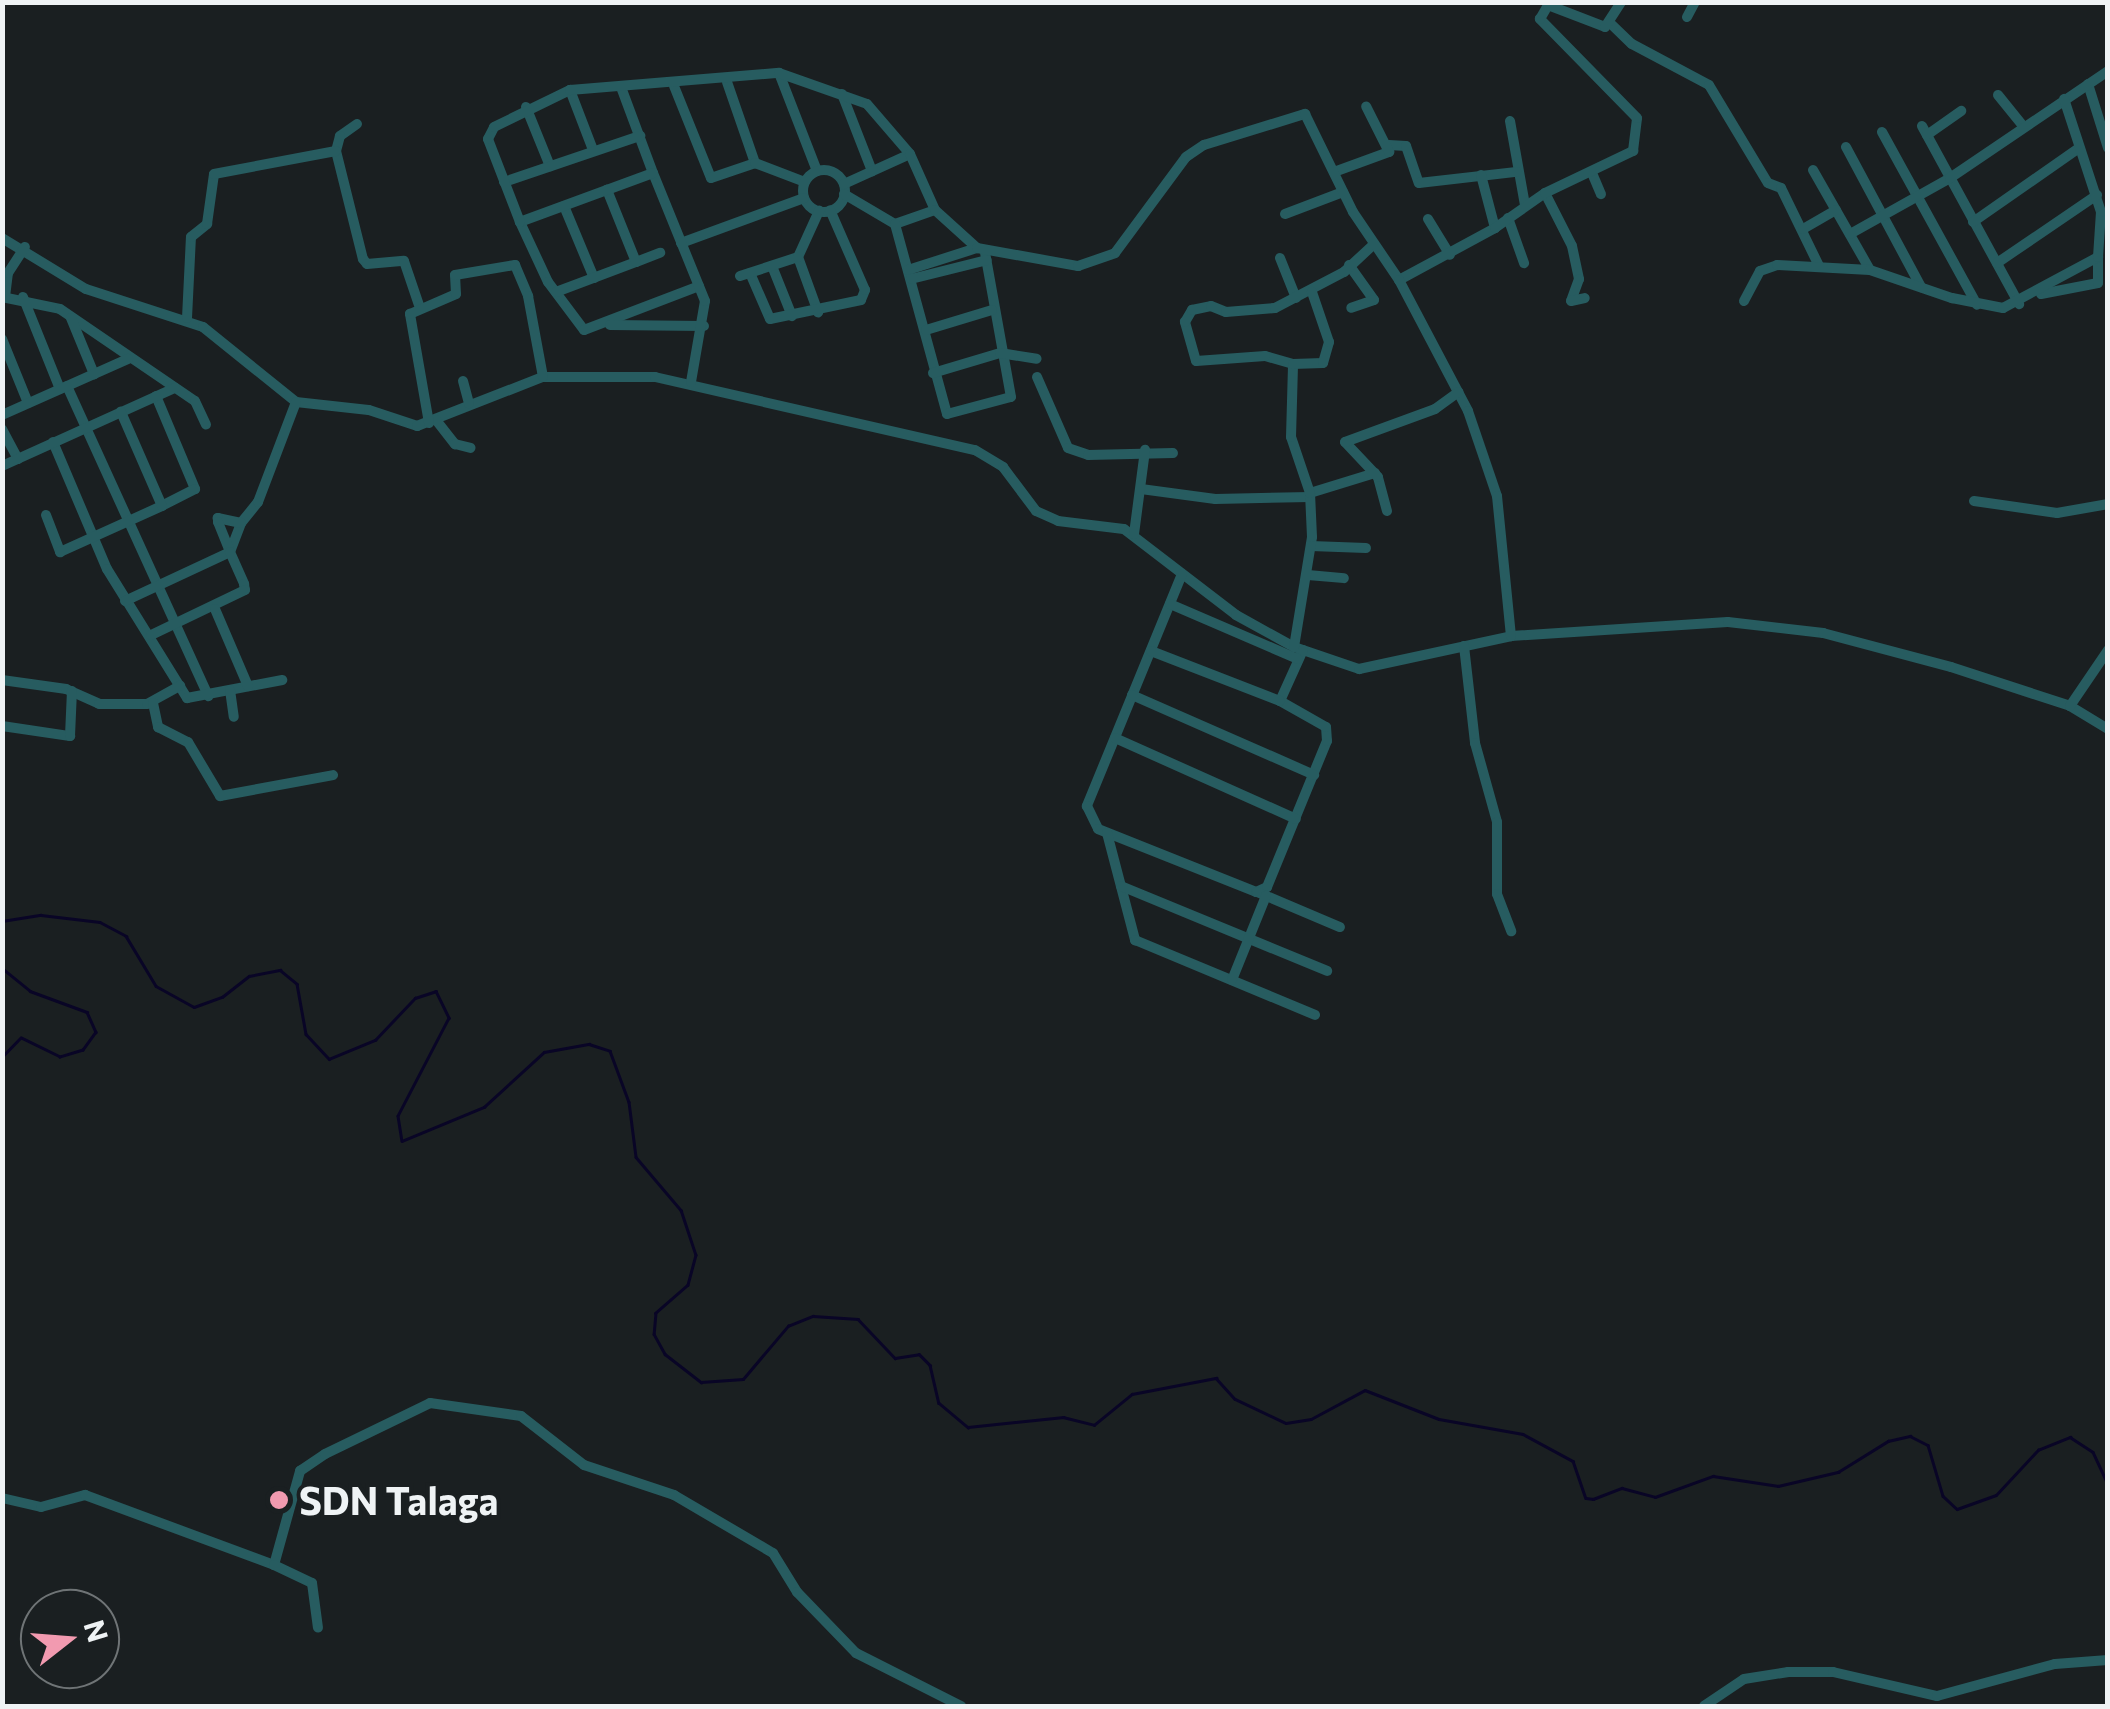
<!DOCTYPE html>
<style>
body{margin:0}
#map{position:relative;width:2110px;height:1709px;overflow:hidden;background:#1a1f21;font-family:Commissioner,sans-serif}
div>[style]{position:absolute}
.stream>*{height:2.5px;margin:-1.25px;padding:0 1.25px;transform-origin:1.25px;border-radius:1.25px;background:#090526}
.minor>*{height:10px;margin:-5px;padding:0 5px;transform-origin:5px;border-radius:5px;background:#275c60}
.minor>.ring{margin:-5px;padding:0;box-sizing:content-box;background:none;border:10px solid #275c60;border-radius:50%}
.dots>*{width:28px;height:28px;translate:-50% -50%;box-sizing:border-box;border:5px solid #1a1f21;border-radius:50%}
span{translate:-50% -50%;white-space:nowrap;text-align:center;line-height:1.15;-webkit-text-stroke:8px #1a1f21;paint-order:stroke}
.poi-label{font-size:38px;color:#eff3f5;font-weight:700}
.left{translate:0 -50%;text-align:left}
.frame{position:absolute;inset:0;border:5px solid #eff3f5;pointer-events:none}
.north{position:absolute;left:20px;top:1589px;width:100px;height:100px;box-sizing:border-box;background:#1a1f21;border:2px solid #6f7476;border-radius:50%;rotate:73deg;font-size:28px;font-weight:700;line-height:40px;text-align:center;color:#eff3f5}
.north::after{content:'';display:block;margin:auto;width:35px;height:45px;background:#f29ab0;clip-path:polygon(50% 0,100% 100%,50% 72%,0 100%)}
</style>
<div id="map">
<div class="stream">
<i style="left:2px;top:921px;width:39px;rotate:-9deg"></i>
<i style="left:41px;top:915px;width:59px;rotate:6.8deg"></i>
<i style="left:100px;top:922px;width:30px;rotate:28deg"></i>
<i style="left:126px;top:936px;width:58px;rotate:59deg"></i>
<i style="left:156px;top:986px;width:43px;rotate:28.9deg"></i>
<i style="left:194px;top:1007px;width:30px;rotate:-20deg"></i>
<i style="left:222px;top:997px;width:34px;rotate:-38deg"></i>
<i style="left:249px;top:976px;width:32px;rotate:-11deg"></i>
<i style="left:280px;top:970px;width:22px;rotate:39deg"></i>
<i style="left:297px;top:984px;width:51px;rotate:79.8deg"></i>
<i style="left:306px;top:1034px;width:34px;rotate:47deg"></i>
<i style="left:329px;top:1059px;width:50px;rotate:-22.4deg"></i>
<i style="left:375px;top:1040px;width:58px;rotate:-46.4deg"></i>
<i style="left:415px;top:998px;width:22px;rotate:-18deg"></i>
<i style="left:436px;top:991px;width:30px;rotate:64deg"></i>
<i style="left:449px;top:1018px;width:110px;rotate:117.5deg"></i>
<i style="left:398px;top:1116px;width:25px;rotate:81deg"></i>
<i style="left:402px;top:1141px;width:89px;rotate:-22.5deg"></i>
<i style="left:484px;top:1107px;width:81px;rotate:-42.5deg"></i>
<i style="left:544px;top:1052px;width:46px;rotate:-10.1deg"></i>
<i style="left:589px;top:1044px;width:22px;rotate:18deg"></i>
<i style="left:610px;top:1051px;width:54px;rotate:69.6deg"></i>
<i style="left:629px;top:1102px;width:55px;rotate:82.7deg"></i>
<i style="left:636px;top:1157px;width:70px;rotate:49.7deg"></i>
<i style="left:681px;top:1210px;width:47px;rotate:71.6deg"></i>
<i style="left:696px;top:1255px;width:31px;rotate:105deg"></i>
<i style="left:688px;top:1285px;width:43px;rotate:138.8deg"></i>
<i style="left:656px;top:1313px;width:21px;rotate:95deg"></i>
<i style="left:654px;top:1334px;width:23px;rotate:61deg"></i>
<i style="left:665px;top:1354px;width:46px;rotate:37.9deg"></i>
<i style="left:701px;top:1382px;width:42px;rotate:-4.1deg"></i>
<i style="left:743px;top:1379px;width:70px;rotate:-49.7deg"></i>
<i style="left:788px;top:1326px;width:27px;rotate:-22deg"></i>
<i style="left:813px;top:1316px;width:45px;rotate:3.8deg"></i>
<i style="left:858px;top:1319px;width:54px;rotate:46.5deg"></i>
<i style="left:895px;top:1358px;width:24px;rotate:-9deg"></i>
<i style="left:919px;top:1354px;width:16px;rotate:45deg"></i>
<i style="left:930px;top:1365px;width:39px;rotate:77deg"></i>
<i style="left:939px;top:1403px;width:38px;rotate:40deg"></i>
<i style="left:968px;top:1427px;width:96px;rotate:-6deg"></i>
<i style="left:1063px;top:1417px;width:32px;rotate:14deg"></i>
<i style="left:1094px;top:1425px;width:49px;rotate:-39.2deg"></i>
<i style="left:1132px;top:1394px;width:86px;rotate:-10.8deg"></i>
<i style="left:1216px;top:1378px;width:28px;rotate:48deg"></i>
<i style="left:1235px;top:1399px;width:56px;rotate:25.2deg"></i>
<i style="left:1286px;top:1423px;width:25px;rotate:-9deg"></i>
<i style="left:1311px;top:1419px;width:61px;rotate:-28.2deg"></i>
<i style="left:1365px;top:1390px;width:79px;rotate:21.4deg"></i>
<i style="left:1439px;top:1419px;width:85px;rotate:10.1deg"></i>
<i style="left:1523px;top:1434px;width:57px;rotate:28.4deg"></i>
<i style="left:1573px;top:1461px;width:39px;rotate:71deg"></i>
<i style="left:1586px;top:1498px;width:7px;rotate:8deg"></i>
<i style="left:1593px;top:1499px;width:31px;rotate:-21deg"></i>
<i style="left:1622px;top:1488px;width:34px;rotate:15deg"></i>
<i style="left:1655px;top:1497px;width:62px;rotate:-19.9deg"></i>
<i style="left:1713px;top:1476px;width:66px;rotate:8.7deg"></i>
<i style="left:1778px;top:1486px;width:62px;rotate:-13.1deg"></i>
<i style="left:1838px;top:1472px;width:59px;rotate:-31.8deg"></i>
<i style="left:1888px;top:1441px;width:23px;rotate:-13deg"></i>
<i style="left:1910px;top:1436px;width:20px;rotate:27deg"></i>
<i style="left:1928px;top:1445px;width:53px;rotate:73.6deg"></i>
<i style="left:1943px;top:1496px;width:19px;rotate:43deg"></i>
<i style="left:1957px;top:1509px;width:41px;rotate:-19.7deg"></i>
<i style="left:1996px;top:1495px;width:62px;rotate:-47deg"></i>
<i style="left:2038px;top:1450px;width:35px;rotate:-22deg"></i>
<i style="left:2070px;top:1437px;width:27px;rotate:33deg"></i>
<i style="left:2093px;top:1452px;width:35px;rotate:65deg"></i>
<i style="left:2px;top:968px;width:36px;rotate:39deg"></i>
<i style="left:30px;top:991px;width:61px;rotate:20.2deg"></i>
<i style="left:87px;top:1012px;width:22px;rotate:66deg"></i>
<i style="left:96px;top:1032px;width:22px;rotate:126deg"></i>
<i style="left:83px;top:1050px;width:24px;rotate:163deg"></i>
<i style="left:60px;top:1057px;width:43px;rotate:-154deg"></i>
<i style="left:21px;top:1038px;width:28px;rotate:134deg"></i>
</div>
<div class="minor">
<i style="left:1687px;top:17px;width:17px;rotate:-62deg"></i>
<i style="left:1610px;top:23px;width:30px;rotate:44deg"></i>
<i style="left:1632px;top:44px;width:87px;rotate:28deg"></i>
<i style="left:1709px;top:85px;width:114px;rotate:59deg"></i>
<i style="left:1768px;top:183px;width:14px;rotate:21deg"></i>
<i style="left:1781px;top:188px;width:87px;rotate:64deg"></i>
<i style="left:779px;top:73px;width:105px;rotate:68.8deg"></i>
<i style="left:727px;top:82px;width:86px;rotate:70.9deg"></i>
<i style="left:2088px;top:84px;width:67px;rotate:72.6deg"></i>
<i style="left:674px;top:86px;width:99px;rotate:68.1deg"></i>
<i style="left:711px;top:178px;width:46px;rotate:-18.8deg"></i>
<i style="left:755px;top:163px;width:53px;rotate:20.8deg"></i>
<i style="left:621px;top:87px;width:92px;rotate:69.6deg"></i>
<i style="left:570px;top:90px;width:64px;rotate:69deg"></i>
<i style="left:842px;top:94px;width:83px;rotate:68.7deg"></i>
<i style="left:1998px;top:95px;width:40px;rotate:51deg"></i>
<i style="left:526px;top:107px;width:64px;rotate:67.9deg"></i>
<i style="left:1510px;top:121px;width:85px;rotate:79.9deg"></i>
<i style="left:357px;top:124px;width:21px;rotate:145deg"></i>
<i style="left:340px;top:136px;width:16px;rotate:105deg"></i>
<i style="left:336px;top:151px;width:111px;rotate:76deg"></i>
<i style="left:363px;top:259px;width:6px;rotate:51deg"></i>
<i style="left:367px;top:264px;width:37px;rotate:-5deg"></i>
<i style="left:404px;top:261px;width:46px;rotate:71.2deg"></i>
<i style="left:1922px;top:126px;width:203px;rotate:61.4deg"></i>
<i style="left:1882px;top:132px;width:197px;rotate:61.2deg"></i>
<i style="left:1927px;top:135px;width:42px;rotate:-35.2deg"></i>
<i style="left:1389px;top:145px;width:17px;rotate:3deg"></i>
<i style="left:1406px;top:146px;width:39px;rotate:71deg"></i>
<i style="left:1419px;top:183px;width:98px;rotate:-6.5deg"></i>
<i style="left:1846px;top:147px;width:159px;rotate:61.8deg"></i>
<i style="left:1813px;top:170px;width:115px;rotate:60.3deg"></i>
<i class="ring" style="left:803px;top:170px;width:32px;height:32px"></i>
<i style="left:1334px;top:172px;width:59px;rotate:-20deg"></i>
<i style="left:1389px;top:152px;width:51px;rotate:-116.6deg"></i>
<i style="left:1592px;top:173px;width:23px;rotate:67deg"></i>
<i style="left:1481px;top:175px;width:55px;rotate:75.2deg"></i>
<i style="left:504px;top:182px;width:144px;rotate:-18.7deg"></i>
<i style="left:844px;top:184px;width:72px;rotate:-24.4deg"></i>
<i style="left:1545px;top:193px;width:59px;rotate:63deg"></i>
<i style="left:1572px;top:246px;width:34px;rotate:78deg"></i>
<i style="left:1579px;top:279px;width:23px;rotate:110deg"></i>
<i style="left:1571px;top:301px;width:14px;rotate:-12deg"></i>
<i style="left:844px;top:194px;width:59px;rotate:30.5deg"></i>
<i style="left:895px;top:224px;width:42px;rotate:-19.3deg"></i>
<i style="left:564px;top:206px;width:78px;rotate:67.4deg"></i>
<i style="left:1285px;top:214px;width:62px;rotate:-20.8deg"></i>
<i style="left:1508px;top:218px;width:48px;rotate:70.4deg"></i>
<i style="left:1428px;top:219px;width:42px;rotate:58.6deg"></i>
<i style="left:520px;top:222px;width:66px;rotate:65deg"></i>
<i style="left:548px;top:282px;width:60px;rotate:53.1deg"></i>
<i style="left:584px;top:330px;width:123px;rotate:-20.9deg"></i>
<i style="left:1973px;top:222px;width:129px;rotate:-34.9deg"></i>
<i style="left:895px;top:224px;width:197px;rotate:74.7deg"></i>
<i style="left:947px;top:414px;width:66px;rotate:-14.9deg"></i>
<i style="left:1011px;top:397px;width:146px;rotate:-100.2deg"></i>
<i style="left:1803px;top:229px;width:38px;rotate:-30deg"></i>
<i style="left:1850px;top:234px;width:115px;rotate:-29.2deg"></i>
<i style="left:1950px;top:178px;width:191px;rotate:-34.1deg"></i>
<i style="left:2px;top:238px;width:98px;rotate:31.3deg"></i>
<i style="left:86px;top:289px;width:123px;rotate:18deg"></i>
<i style="left:203px;top:327px;width:119px;rotate:38.9deg"></i>
<i style="left:296px;top:402px;width:73px;rotate:6.3deg"></i>
<i style="left:369px;top:410px;width:51px;rotate:18.4deg"></i>
<i style="left:417px;top:426px;width:135px;rotate:-21.3deg"></i>
<i style="left:543px;top:377px;width:112px"></i>
<i style="left:655px;top:377px;width:328px;rotate:12.9deg"></i>
<i style="left:975px;top:450px;width:33px;rotate:31deg"></i>
<i style="left:1003px;top:467px;width:55px;rotate:53.1deg"></i>
<i style="left:1036px;top:511px;width:24px;rotate:24deg"></i>
<i style="left:1058px;top:521px;width:66px;rotate:6.9deg"></i>
<i style="left:1124px;top:529px;width:141px;rotate:37.5deg"></i>
<i style="left:1236px;top:615px;width:66px;rotate:28.9deg"></i>
<i style="left:1294px;top:647px;width:69px;rotate:18.7deg"></i>
<i style="left:1359px;top:669px;width:156px;rotate:-12.2deg"></i>
<i style="left:1511px;top:636px;width:217px;rotate:-3.7deg"></i>
<i style="left:1728px;top:622px;width:96px;rotate:6.6deg"></i>
<i style="left:1823px;top:633px;width:132px;rotate:14.9deg"></i>
<i style="left:1951px;top:667px;width:125px;rotate:18.1deg"></i>
<i style="left:2070px;top:706px;width:44px;rotate:31.2deg"></i>
<i style="left:681px;top:243px;width:131px;rotate:-20.1deg"></i>
<i style="left:798px;top:257px;width:59px;rotate:70deg"></i>
<i style="left:1280px;top:258px;width:43px;rotate:68.2deg"></i>
<i style="left:636px;top:262px;width:26px;rotate:-21deg"></i>
<i style="left:1997px;top:263px;width:121px;rotate:-34.2deg"></i>
<i style="left:1349px;top:265px;width:43px;rotate:54.5deg"></i>
<i style="left:1374px;top:300px;width:24px;rotate:161deg"></i>
<i style="left:772px;top:266px;width:54px;rotate:68.2deg"></i>
<i style="left:908px;top:270px;width:72px;rotate:-17.7deg"></i>
<i style="left:750px;top:273px;width:50px;rotate:66.5deg"></i>
<i style="left:770px;top:319px;width:93px;rotate:-11.8deg"></i>
<i style="left:861px;top:300px;width:11px;rotate:-68deg"></i>
<i style="left:865px;top:290px;width:87px;rotate:-113.6deg"></i>
<i style="left:740px;top:276px;width:61px;rotate:-18.1deg"></i>
<i style="left:798px;top:257px;width:51px;rotate:-65.5deg"></i>
<i style="left:911px;top:279px;width:78px;rotate:-14deg"></i>
<i style="left:1399px;top:280px;width:109px;rotate:-28.4deg"></i>
<i style="left:1495px;top:228px;width:61px;rotate:-35deg"></i>
<i style="left:1545px;top:193px;width:98px;rotate:-25.5deg"></i>
<i style="left:1633px;top:151px;width:33px;rotate:-83deg"></i>
<i style="left:1637px;top:118px;width:139px;rotate:-134.4deg"></i>
<i style="left:1540px;top:19px;width:16px;rotate:-60deg"></i>
<i style="left:1548px;top:5px;width:61px;rotate:21.1deg"></i>
<i style="left:1605px;top:27px;width:30px;rotate:-57deg"></i>
<i style="left:556px;top:292px;width:85px;rotate:-20.6deg"></i>
<i style="left:636px;top:262px;width:78px;rotate:-111.9deg"></i>
<i style="left:2041px;top:294px;width:58px;rotate:-10.9deg"></i>
<i style="left:2098px;top:283px;width:26px;rotate:-90deg"></i>
<i style="left:2px;top:297px;width:59px;rotate:11.7deg"></i>
<i style="left:60px;top:309px;width:163px;rotate:34.3deg"></i>
<i style="left:195px;top:401px;width:26px;rotate:65deg"></i>
<i style="left:5px;top:297px;width:24px;rotate:-83deg"></i>
<i style="left:8px;top:273px;width:31px;rotate:-57deg"></i>
<i style="left:23px;top:297px;width:99px;rotate:68.1deg"></i>
<i style="left:1744px;top:301px;width:34px;rotate:-62deg"></i>
<i style="left:1760px;top:271px;width:18px;rotate:-19deg"></i>
<i style="left:1777px;top:265px;width:93px;rotate:3.1deg"></i>
<i style="left:1870px;top:270px;width:87px;rotate:18.9deg"></i>
<i style="left:1952px;top:298px;width:52px;rotate:11.1deg"></i>
<i style="left:2003px;top:308px;width:108px;rotate:-28.2deg"></i>
<i style="left:2098px;top:257px;width:45px;rotate:-86.2deg"></i>
<i style="left:2101px;top:212px;width:119px;rotate:-108.1deg"></i>
<i style="left:71px;top:318px;width:61px;rotate:67.7deg"></i>
<i style="left:187px;top:318px;width:81px;rotate:-87.2deg"></i>
<i style="left:191px;top:237px;width:21px;rotate:-39deg"></i>
<i style="left:207px;top:224px;width:50px;rotate:-82deg"></i>
<i style="left:214px;top:174px;width:124px;rotate:-10.7deg"></i>
<i style="left:610px;top:325px;width:94px;rotate:0.6deg"></i>
<i style="left:926px;top:330px;width:69px;rotate:-16.9deg"></i>
<i style="left:2px;top:339px;width:69px;rotate:67.9deg"></i>
<i style="left:1293px;top:364px;width:29px;rotate:-164deg"></i>
<i style="left:1265px;top:356px;width:69px;rotate:175.9deg"></i>
<i style="left:1196px;top:361px;width:41px;rotate:-105.8deg"></i>
<i style="left:1185px;top:322px;width:14px;rotate:-60deg"></i>
<i style="left:1192px;top:310px;width:19px;rotate:-12deg"></i>
<i style="left:1211px;top:306px;width:16px;rotate:22deg"></i>
<i style="left:1226px;top:312px;width:49px;rotate:-4.7deg"></i>
<i style="left:1275px;top:308px;width:78px;rotate:-27.6deg"></i>
<i style="left:1344px;top:272px;width:41px;rotate:-43deg"></i>
<i style="left:933px;top:373px;width:70px;rotate:-16.6deg"></i>
<i style="left:1000px;top:353px;width:37px;rotate:9deg"></i>
<i style="left:1037px;top:377px;width:77px;rotate:66.4deg"></i>
<i style="left:1068px;top:448px;width:21px;rotate:19deg"></i>
<i style="left:1088px;top:455px;width:85px;rotate:-1.3deg"></i>
<i style="left:463px;top:381px;width:23px;rotate:75deg"></i>
<i style="left:691px;top:382px;width:82px;rotate:-80.2deg"></i>
<i style="left:705px;top:301px;width:138px;rotate:-112.1deg"></i>
<i style="left:653px;top:173px;width:142px;rotate:159.8deg"></i>
<i style="left:520px;top:222px;width:89px;rotate:-111.1deg"></i>
<i style="left:488px;top:139px;width:13px;rotate:-63deg"></i>
<i style="left:494px;top:127px;width:85px;rotate:-26deg"></i>
<i style="left:570px;top:90px;width:210px;rotate:-4.7deg"></i>
<i style="left:779px;top:73px;width:93px;rotate:19.4deg"></i>
<i style="left:867px;top:104px;width:66px;rotate:49.3deg"></i>
<i style="left:910px;top:154px;width:61px;rotate:65.9deg"></i>
<i style="left:935px;top:210px;width:57px;rotate:42.1deg"></i>
<i style="left:977px;top:248px;width:103px;rotate:10.1deg"></i>
<i style="left:1078px;top:266px;width:39px;rotate:-19deg"></i>
<i style="left:1115px;top:253px;width:119px;rotate:-53.5deg"></i>
<i style="left:1186px;top:157px;width:22px;rotate:-34deg"></i>
<i style="left:1204px;top:145px;width:106px;rotate:-17.1deg"></i>
<i style="left:1305px;top:114px;width:109px;rotate:63.9deg"></i>
<i style="left:1353px;top:212px;width:82px;rotate:55.9deg"></i>
<i style="left:1399px;top:280px;width:148px;rotate:62.2deg"></i>
<i style="left:1468px;top:411px;width:90px;rotate:71.2deg"></i>
<i style="left:1497px;top:496px;width:141px;rotate:84.3deg"></i>
<i style="left:67px;top:386px;width:341px;rotate:65.5deg"></i>
<i style="left:156px;top:396px;width:101px;rotate:67.2deg"></i>
<i style="left:195px;top:489px;width:37px;rotate:153deg"></i>
<i style="left:2px;top:415px;width:138px;rotate:-24deg"></i>
<i style="left:436px;top:420px;width:31px;rotate:52deg"></i>
<i style="left:455px;top:444px;width:16px;rotate:14deg"></i>
<i style="left:429px;top:423px;width:111px;rotate:-99.9deg"></i>
<i style="left:410px;top:314px;width:50px;rotate:-23.5deg"></i>
<i style="left:456px;top:294px;width:19px;rotate:-93deg"></i>
<i style="left:455px;top:275px;width:61px;rotate:-9.5deg"></i>
<i style="left:515px;top:265px;width:34px;rotate:67deg"></i>
<i style="left:528px;top:296px;width:82px;rotate:79.5deg"></i>
<i style="left:2px;top:429px;width:34px;rotate:62deg"></i>
<i style="left:53px;top:442px;width:138px;rotate:67deg"></i>
<i style="left:107px;top:569px;width:152px;rotate:58.2deg"></i>
<i style="left:187px;top:698px;width:97px;rotate:-10.7deg"></i>
<i style="left:2px;top:466px;width:190px;rotate:-24.3deg"></i>
<i style="left:1141px;top:489px;width:75px;rotate:7.7deg"></i>
<i style="left:1215px;top:499px;width:95px;rotate:-1.2deg"></i>
<i style="left:1310px;top:493px;width:68px;rotate:-17.1deg"></i>
<i style="left:1974px;top:501px;width:84px;rotate:8.2deg"></i>
<i style="left:2057px;top:513px;width:52px;rotate:-10deg"></i>
<i style="left:1387px;top:511px;width:35px;rotate:-105deg"></i>
<i style="left:1378px;top:477px;width:48px;rotate:-133.3deg"></i>
<i style="left:1345px;top:442px;width:96px;rotate:-20.1deg"></i>
<i style="left:1435px;top:409px;width:29px;rotate:-36deg"></i>
<i style="left:46px;top:515px;width:40px;rotate:69deg"></i>
<i style="left:60px;top:552px;width:112px;rotate:-24.3deg"></i>
<i style="left:162px;top:506px;width:103px;rotate:-113.6deg"></i>
<i style="left:241px;top:523px;width:27px;rotate:-51deg"></i>
<i style="left:258px;top:502px;width:107px;rotate:-69.2deg"></i>
<i style="left:1134px;top:534px;width:85px;rotate:-82.5deg"></i>
<i style="left:1311px;top:546px;width:55px;rotate:2.1deg"></i>
<i style="left:1182px;top:574px;width:251px;rotate:112.3deg"></i>
<i style="left:1087px;top:806px;width:25px;rotate:64deg"></i>
<i style="left:1098px;top:829px;width:170px;rotate:21.7deg"></i>
<i style="left:1256px;top:892px;width:12px;rotate:-24deg"></i>
<i style="left:1267px;top:887px;width:158px;rotate:-67.7deg"></i>
<i style="left:1327px;top:741px;width:14px;rotate:-94deg"></i>
<i style="left:1326px;top:727px;width:53px;rotate:-150.5deg"></i>
<i style="left:1280px;top:701px;width:56px;rotate:-65.7deg"></i>
<i style="left:1308px;top:575px;width:36px;rotate:5deg"></i>
<i style="left:125px;top:601px;width:116px;rotate:-25deg"></i>
<i style="left:230px;top:552px;width:31px;rotate:-69deg"></i>
<i style="left:241px;top:523px;width:24px;rotate:-168deg"></i>
<i style="left:218px;top:518px;width:4px;rotate:90deg"></i>
<i style="left:218px;top:522px;width:32px;rotate:68deg"></i>
<i style="left:230px;top:552px;width:35px;rotate:66deg"></i>
<i style="left:244px;top:584px;width:6px;rotate:81deg"></i>
<i style="left:245px;top:590px;width:104px;rotate:154.4deg"></i>
<i style="left:1170px;top:604px;width:139px;rotate:23.3deg"></i>
<i style="left:215px;top:609px;width:84px;rotate:66.8deg"></i>
<i style="left:1464px;top:646px;width:98px;rotate:83.5deg"></i>
<i style="left:1475px;top:743px;width:82px;rotate:74.4deg"></i>
<i style="left:1497px;top:822px;width:72px;rotate:90deg"></i>
<i style="left:1497px;top:894px;width:40px;rotate:69deg"></i>
<i style="left:1294px;top:647px;width:111px;rotate:-80.7deg"></i>
<i style="left:1312px;top:537px;width:44px;rotate:-92.6deg"></i>
<i style="left:1310px;top:493px;width:59px;rotate:-108.7deg"></i>
<i style="left:1291px;top:437px;width:73px;rotate:-88.4deg"></i>
<i style="left:1293px;top:364px;width:30px;rotate:-2deg"></i>
<i style="left:1323px;top:363px;width:22px;rotate:-74deg"></i>
<i style="left:1329px;top:342px;width:53px;rotate:-108.8deg"></i>
<i style="left:1151px;top:651px;width:138px;rotate:21.2deg"></i>
<i style="left:2px;top:680px;width:65px;rotate:8deg"></i>
<i style="left:66px;top:689px;width:36px;rotate:24deg"></i>
<i style="left:99px;top:704px;width:48px"></i>
<i style="left:147px;top:704px;width:38px;rotate:-29deg"></i>
<i style="left:230px;top:690px;width:27px;rotate:82deg"></i>
<i style="left:1132px;top:695px;width:199px;rotate:23.7deg"></i>
<i style="left:153px;top:703px;width:25px;rotate:78deg"></i>
<i style="left:158px;top:727px;width:34px;rotate:27deg"></i>
<i style="left:188px;top:742px;width:63px;rotate:59.3deg"></i>
<i style="left:220px;top:796px;width:115px;rotate:-10.5deg"></i>
<i style="left:2070px;top:706px;width:68px;rotate:-55.8deg"></i>
<i style="left:2px;top:726px;width:69px;rotate:8.4deg"></i>
<i style="left:70px;top:736px;width:45px;rotate:-87.5deg"></i>
<i style="left:1115px;top:738px;width:198px;rotate:24.1deg"></i>
<i style="left:1107px;top:833px;width:111px;rotate:75.3deg"></i>
<i style="left:1135px;top:940px;width:195px;rotate:22.6deg"></i>
<i style="left:1121px;top:886px;width:223px;rotate:22.4deg"></i>
<i style="left:1257px;top:892px;width:90px;rotate:22.9deg"></i>
<i style="left:1232px;top:980px;width:91px;rotate:-68deg"></i>
<i style="left:2px;top:1498px;width:40px;rotate:13deg"></i>
<i style="left:41px;top:1507px;width:46px;rotate:-15.3deg"></i>
<i style="left:85px;top:1495px;width:202px;rotate:20.3deg"></i>
<i style="left:274px;top:1565px;width:98px;rotate:-74.5deg"></i>
<i style="left:300px;top:1471px;width:30px;rotate:-34deg"></i>
<i style="left:325px;top:1454px;width:117px;rotate:-25.9deg"></i>
<i style="left:430px;top:1403px;width:92px;rotate:8.1deg"></i>
<i style="left:521px;top:1416px;width:80px;rotate:37.9deg"></i>
<i style="left:584px;top:1465px;width:95px;rotate:18.4deg"></i>
<i style="left:674px;top:1495px;width:115px;rotate:30.4deg"></i>
<i style="left:773px;top:1553px;width:46px;rotate:58.4deg"></i>
<i style="left:797px;top:1592px;width:85px;rotate:46deg"></i>
<i style="left:856px;top:1653px;width:118px;rotate:26.8deg"></i>
<i style="left:274px;top:1565px;width:42px;rotate:25.3deg"></i>
<i style="left:312px;top:1583px;width:45px;rotate:82.4deg"></i>
<i style="left:1704px;top:1706px;width:48px;rotate:-34deg"></i>
<i style="left:1744px;top:1679px;width:45px;rotate:-9deg"></i>
<i style="left:1788px;top:1672px;width:45px"></i>
<i style="left:1833px;top:1672px;width:107px;rotate:13deg"></i>
<i style="left:1937px;top:1696px;width:122px;rotate:-15.2deg"></i>
<i style="left:2055px;top:1664px;width:53px;rotate:-4.3deg"></i>
</div>
<div class="dots">
<i style="left:279px;top:1500px;background:#f29ab0"></i>
</div>
<div class="poi-label">
<span class="left" style="left:299px;top:1500px">SDN Talaga</span>
</div>
<div class="frame"></div>
<div class="north">N</div>
</div>
